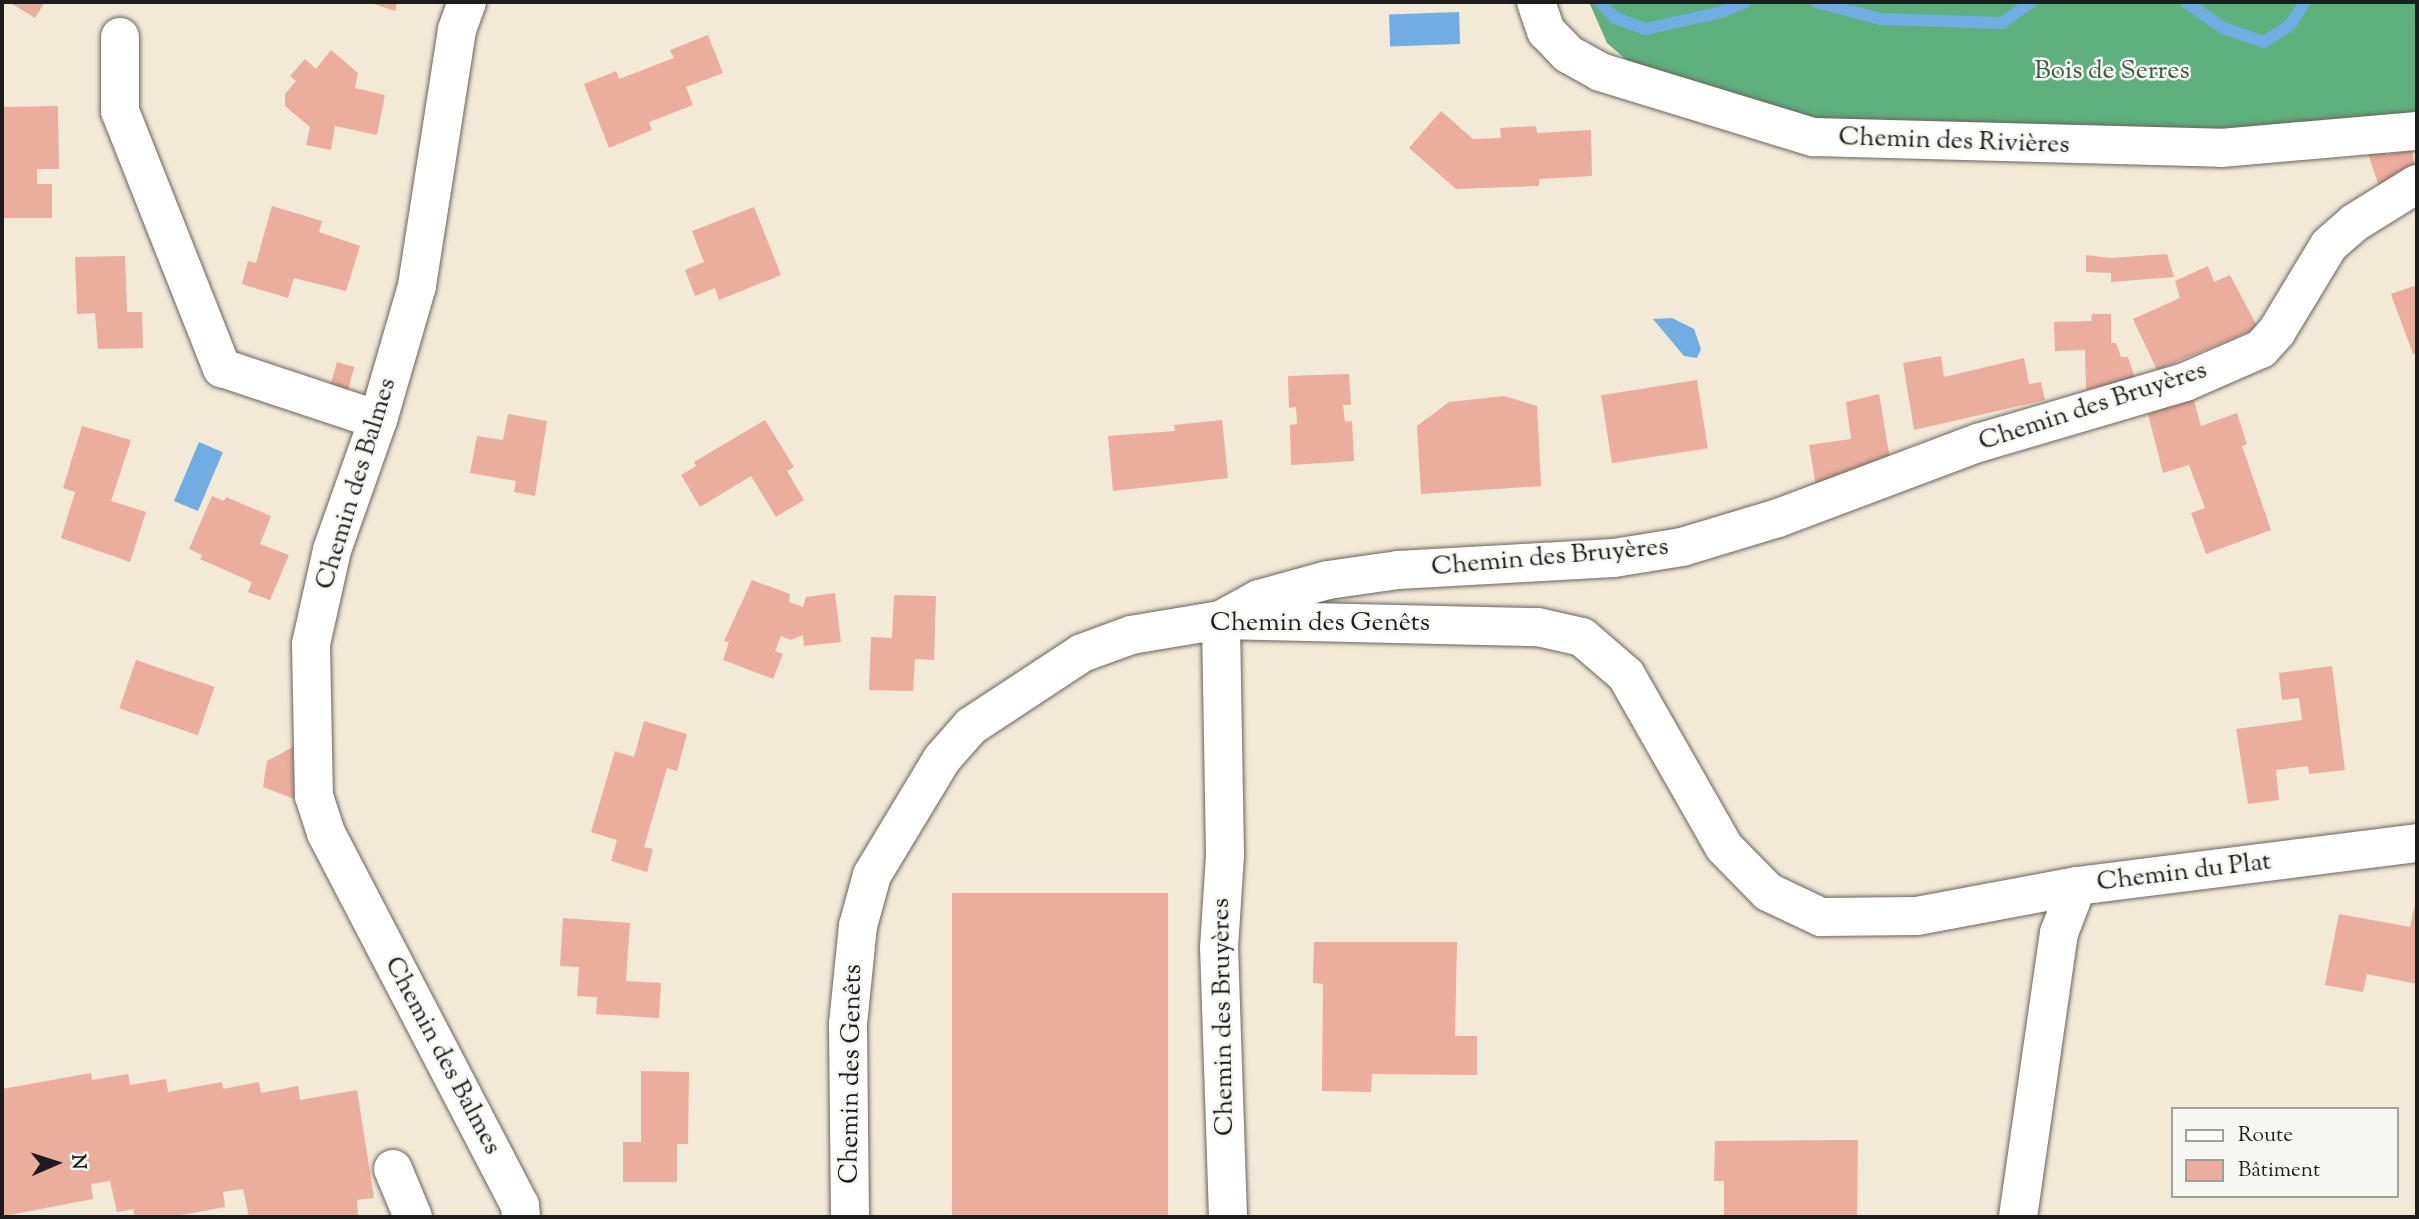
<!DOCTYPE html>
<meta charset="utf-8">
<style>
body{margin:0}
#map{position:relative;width:2419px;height:1219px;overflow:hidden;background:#f3e9d7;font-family:"Sorts Mill Goudy",serif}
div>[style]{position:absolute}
.forest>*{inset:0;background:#5eb07d}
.water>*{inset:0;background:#71ace2;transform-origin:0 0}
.stream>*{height:12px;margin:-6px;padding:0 6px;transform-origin:6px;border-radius:6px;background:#71ace2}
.building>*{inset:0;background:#ebad9c;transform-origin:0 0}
.roads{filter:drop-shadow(0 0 2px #67645d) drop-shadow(0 0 2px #67645d)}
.minor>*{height:38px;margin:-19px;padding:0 19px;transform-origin:19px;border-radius:19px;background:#fff}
span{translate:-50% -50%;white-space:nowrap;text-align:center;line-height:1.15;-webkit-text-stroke:5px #f6f6f2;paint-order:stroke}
.park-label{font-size:26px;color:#3a5a46}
.street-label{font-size:26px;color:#1c1c1c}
.frame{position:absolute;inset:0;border:4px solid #1c1c1c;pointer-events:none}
.legend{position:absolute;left:2171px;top:1107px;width:228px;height:91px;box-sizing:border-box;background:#f6f6f2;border:2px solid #9f9f9c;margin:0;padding:9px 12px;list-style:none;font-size:21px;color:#1c1c1c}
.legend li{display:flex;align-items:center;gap:14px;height:35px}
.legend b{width:35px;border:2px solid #9f9f9c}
.north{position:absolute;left:21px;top:1128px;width:70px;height:70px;-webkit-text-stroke:5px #f6f6f2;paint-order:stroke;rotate:87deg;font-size:19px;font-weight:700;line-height:28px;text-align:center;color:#1c1c1c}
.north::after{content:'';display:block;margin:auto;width:24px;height:32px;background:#1c1c1c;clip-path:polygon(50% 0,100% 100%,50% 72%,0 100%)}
</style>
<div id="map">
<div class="forest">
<i style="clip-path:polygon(1589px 2px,2417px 2px,2417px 126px,2221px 143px,1817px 131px,1655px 85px,1607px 43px)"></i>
</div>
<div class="water">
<i style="left:1459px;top:12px;width:32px;height:70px;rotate:88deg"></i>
<i style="clip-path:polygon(1672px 318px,1694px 329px,1701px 349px,1697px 358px,1684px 356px,1653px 319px)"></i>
<i style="left:199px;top:442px;width:26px;height:64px;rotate:23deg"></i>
</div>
<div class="stream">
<i style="left:1600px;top:2px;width:22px;rotate:47deg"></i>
<i style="left:1615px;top:18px;width:33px;rotate:20deg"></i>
<i style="left:1646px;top:29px;width:78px;rotate:-12.6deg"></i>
<i style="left:1722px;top:12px;width:25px;rotate:-23deg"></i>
<i style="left:1816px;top:2px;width:67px;rotate:14.7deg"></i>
<i style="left:1881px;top:19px;width:121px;rotate:1.9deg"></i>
<i style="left:2002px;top:23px;width:36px;rotate:-36deg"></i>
<i style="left:2186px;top:2px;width:45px;rotate:35.1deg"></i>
<i style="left:2223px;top:28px;width:43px;rotate:18.9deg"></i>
<i style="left:2264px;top:42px;width:31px;rotate:-33deg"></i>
<i style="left:2290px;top:25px;width:27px;rotate:-57deg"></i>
</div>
<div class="building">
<i style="clip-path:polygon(9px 2px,45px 2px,35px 18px)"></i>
<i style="clip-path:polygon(368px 2px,397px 2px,395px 11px)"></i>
<i style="clip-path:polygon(708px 35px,723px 73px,686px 87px,693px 105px,649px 122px,652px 130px,609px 148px,584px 84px,616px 71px,619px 79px,674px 58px,670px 50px)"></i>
<i style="clip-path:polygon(331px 50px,358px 73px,355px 88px,385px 95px,377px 135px,335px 126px,331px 150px,306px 145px,310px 127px,285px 106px,285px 94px,296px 81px,290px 76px,305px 59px,316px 69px)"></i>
<i style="clip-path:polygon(58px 106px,59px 169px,37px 169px,37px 184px,52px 184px,52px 218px,2px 218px,4px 107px)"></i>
<i style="clip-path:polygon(1441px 111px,1473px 139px,1501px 138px,1500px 128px,1536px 126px,1537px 133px,1591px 130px,1592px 176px,1539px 179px,1539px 186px,1456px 189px,1409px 148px)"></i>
<i style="clip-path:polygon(2384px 149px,2386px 155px,2412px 150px,2415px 166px,2379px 186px,2367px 151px)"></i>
<i style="clip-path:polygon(272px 206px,322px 221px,319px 232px,360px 246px,346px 291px,294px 278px,288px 298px,242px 284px,248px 261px,256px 263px)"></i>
<i style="clip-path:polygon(754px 207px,781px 275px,719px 300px,715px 288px,695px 296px,685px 270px,704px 262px,692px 231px)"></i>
<i style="clip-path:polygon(2167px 254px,2174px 277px,2111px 282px,2111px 273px,2086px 272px,2086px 255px,2111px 258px)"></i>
<i style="clip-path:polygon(125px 256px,127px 312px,142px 312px,143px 348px,98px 349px,95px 313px,77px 314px,75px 257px)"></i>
<i style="clip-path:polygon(2208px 266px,2214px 282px,2230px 275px,2258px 328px,2157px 370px,2133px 319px,2180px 298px,2175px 281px)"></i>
<i style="clip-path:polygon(2417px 285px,2417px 353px,2413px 354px,2391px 294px)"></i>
<i style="clip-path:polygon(2092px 314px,2111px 314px,2111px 343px,2116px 343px,2121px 357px,2128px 357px,2135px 378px,2086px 390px,2085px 350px,2055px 351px,2054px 322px,2091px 321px)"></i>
<i style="clip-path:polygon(1941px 356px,1944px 377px,2024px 358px,2029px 384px,2041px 382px,2045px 400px,1914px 430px,1903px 363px)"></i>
<i style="left:337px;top:362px;width:18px;height:28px;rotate:16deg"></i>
<i style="clip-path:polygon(1349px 374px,1351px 405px,1343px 405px,1345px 422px,1352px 421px,1354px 461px,1291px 465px,1290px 425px,1297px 424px,1296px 407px,1289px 408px,1288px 376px)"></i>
<i style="left:1697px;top:380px;width:69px;height:97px;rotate:81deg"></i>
<i style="clip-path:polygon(1879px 394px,1890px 459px,1816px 486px,1809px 445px,1851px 439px,1846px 402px)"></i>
<i style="clip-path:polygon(1504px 396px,1537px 406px,1541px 486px,1421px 494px,1417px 426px,1449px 402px)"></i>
<i style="clip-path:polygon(2193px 397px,2201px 426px,2237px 413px,2247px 444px,2242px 446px,2271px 530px,2206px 554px,2191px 513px,2205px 508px,2189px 465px,2163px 473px,2148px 414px)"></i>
<i style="clip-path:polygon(508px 414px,547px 421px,535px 496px,514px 492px,516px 481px,470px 473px,477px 436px,503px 440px)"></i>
<i style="clip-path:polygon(765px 420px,794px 467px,787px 471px,804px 500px,776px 517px,751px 476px,700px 507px,681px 475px,696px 466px,694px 462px)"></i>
<i style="clip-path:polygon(1222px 420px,1228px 478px,1113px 491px,1108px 436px,1175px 431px,1174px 425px)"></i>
<i style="clip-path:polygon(82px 426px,131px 440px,111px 501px,146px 512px,130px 562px,61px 538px,75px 492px,63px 488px)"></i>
<i style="clip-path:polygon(212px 496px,224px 501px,226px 497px,271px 516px,260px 544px,289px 555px,270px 600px,248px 592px,252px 582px,200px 559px,202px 555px,189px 549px)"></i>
<i style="clip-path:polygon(752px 580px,790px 594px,789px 602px,803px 607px,806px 597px,835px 593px,841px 642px,804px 646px,803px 635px,791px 640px,781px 636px,775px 651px,783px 654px,773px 679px,723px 660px,729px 642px,724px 641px)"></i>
<i style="clip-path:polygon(894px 595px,936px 596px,934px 660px,915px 659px,913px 691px,869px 690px,871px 637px,892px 638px)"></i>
<i style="left:136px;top:660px;width:83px;height:51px;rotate:19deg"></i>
<i style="clip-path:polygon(2332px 666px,2345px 770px,2309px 774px,2308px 766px,2276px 770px,2279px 800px,2248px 804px,2236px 729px,2302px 720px,2299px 698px,2282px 700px,2279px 673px)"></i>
<i style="clip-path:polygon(644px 721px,687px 734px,677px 771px,667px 768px,644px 847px,653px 849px,647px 872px,611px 861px,617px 840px,591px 832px,615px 751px,634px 757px)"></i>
<i style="clip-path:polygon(293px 747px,294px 799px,263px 787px,267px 761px)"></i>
<i style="left:952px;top:893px;width:216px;height:324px"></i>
<i style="clip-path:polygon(2417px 895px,2417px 984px,2367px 974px,2363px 992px,2325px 985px,2339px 914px,2410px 927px)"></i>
<i style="clip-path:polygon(563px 918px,630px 923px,626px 981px,661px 983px,659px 1018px,596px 1014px,597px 997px,577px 996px,579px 967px,560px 966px)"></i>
<i style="clip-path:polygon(1314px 942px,1457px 942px,1455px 1036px,1477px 1036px,1477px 1075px,1372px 1074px,1371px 1092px,1322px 1091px,1323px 984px,1313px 983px)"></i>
<i style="clip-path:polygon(641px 1071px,689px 1072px,688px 1144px,677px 1144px,677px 1182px,623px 1182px,623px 1142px,641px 1142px)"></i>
<i style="clip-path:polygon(91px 1073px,92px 1080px,128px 1074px,130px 1085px,166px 1079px,168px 1092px,222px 1082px,223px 1089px,259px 1082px,261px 1093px,298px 1086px,300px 1100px,357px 1090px,374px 1198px,357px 1200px,358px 1216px,351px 1217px,249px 1217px,243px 1189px,223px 1192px,225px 1207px,171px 1217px,135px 1217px,133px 1209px,117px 1212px,110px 1181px,91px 1184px,93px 1199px,4px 1216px,2px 1089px)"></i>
<i style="clip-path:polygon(1838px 1140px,1858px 1140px,1857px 1217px,1724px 1217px,1724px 1181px,1714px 1181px,1715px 1141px)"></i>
</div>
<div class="roads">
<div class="minor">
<i style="left:467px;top:2px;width:30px;rotate:110deg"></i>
<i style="left:457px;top:30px;width:259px;rotate:98.9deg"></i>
<i style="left:417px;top:286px;width:140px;rotate:106.2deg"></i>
<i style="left:378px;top:420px;width:138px;rotate:109.5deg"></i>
<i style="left:332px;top:550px;width:96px;rotate:102.6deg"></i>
<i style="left:311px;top:644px;width:152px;rotate:88.9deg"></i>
<i style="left:314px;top:796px;width:39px;rotate:72deg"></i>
<i style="left:326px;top:833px;width:420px;rotate:62.5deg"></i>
<i style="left:520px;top:1205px;width:12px;rotate:85deg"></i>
<i style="left:1536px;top:2px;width:31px;rotate:71deg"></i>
<i style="left:1546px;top:31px;width:32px;rotate:46deg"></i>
<i style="left:1568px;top:54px;width:37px;rotate:29deg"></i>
<i style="left:1600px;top:72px;width:223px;rotate:17deg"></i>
<i style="left:1813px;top:137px;width:408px;rotate:1.5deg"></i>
<i style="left:2221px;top:148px;width:197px;rotate:-5deg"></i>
<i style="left:120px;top:37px;width:74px;rotate:90deg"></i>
<i style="left:120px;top:111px;width:277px;rotate:68.4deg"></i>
<i style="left:222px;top:368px;width:164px;rotate:18.4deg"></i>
<i style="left:393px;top:1169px;width:52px;rotate:67.4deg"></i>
<i style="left:850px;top:1217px;width:193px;rotate:-90.6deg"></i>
<i style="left:848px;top:1024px;width:99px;rotate:-84.2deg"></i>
<i style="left:858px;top:926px;width:53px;rotate:-74.6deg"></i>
<i style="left:872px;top:875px;width:135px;rotate:-58.9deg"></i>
<i style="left:942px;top:759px;width:44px;rotate:-48.7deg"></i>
<i style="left:971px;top:726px;width:133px;rotate:-33.3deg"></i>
<i style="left:1082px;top:653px;width:52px;rotate:-20.2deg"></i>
<i style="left:1131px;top:635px;width:91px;rotate:-9.5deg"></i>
<i style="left:1221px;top:620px;width:317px;rotate:1.3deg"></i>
<i style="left:1538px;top:627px;width:45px;rotate:12.8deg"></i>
<i style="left:1582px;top:637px;width:58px;rotate:40.8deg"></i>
<i style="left:1626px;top:675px;width:198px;rotate:60.3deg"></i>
<i style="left:1724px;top:847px;width:63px;rotate:45.6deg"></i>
<i style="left:1768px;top:892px;width:59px;rotate:25.3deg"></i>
<i style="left:1821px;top:917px;width:96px;rotate:-0.6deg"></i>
<i style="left:1917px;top:916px;width:163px;rotate:-10.6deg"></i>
<i style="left:2077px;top:886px;width:343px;rotate:-7.2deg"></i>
<i style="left:1228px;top:1217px;width:269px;rotate:-91.9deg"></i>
<i style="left:1219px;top:948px;width:94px;rotate:-86.3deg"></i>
<i style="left:1225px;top:854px;width:234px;rotate:-91deg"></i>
<i style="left:1221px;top:620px;width:43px;rotate:-28.9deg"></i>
<i style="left:1259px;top:599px;width:72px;rotate:-15.4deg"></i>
<i style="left:1328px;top:580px;width:71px;rotate:-8.1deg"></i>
<i style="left:1398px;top:570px;width:216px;rotate:-3.2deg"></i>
<i style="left:1614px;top:558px;width:69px;rotate:-9.2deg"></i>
<i style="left:1682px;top:547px;width:100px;rotate:-16.8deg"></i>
<i style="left:1778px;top:518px;width:214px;rotate:-20.6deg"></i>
<i style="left:1978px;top:443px;width:216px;rotate:-16.4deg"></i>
<i style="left:2185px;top:382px;width:83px;rotate:-23.5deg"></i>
<i style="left:2261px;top:349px;width:24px;rotate:-48deg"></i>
<i style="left:2277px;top:331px;width:100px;rotate:-58.8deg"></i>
<i style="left:2329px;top:245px;width:33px;rotate:-41deg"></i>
<i style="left:2354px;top:223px;width:74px;rotate:-31.8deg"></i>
<i style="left:2018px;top:1217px;width:287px;rotate:-81.8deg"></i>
<i style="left:2059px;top:933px;width:50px;rotate:-69deg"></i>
</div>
</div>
<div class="park-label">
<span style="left:2112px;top:72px">Bois de Serres</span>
</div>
<div class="street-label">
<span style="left:1954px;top:142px;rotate:2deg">Chemin des Rivières</span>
<span style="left:2093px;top:407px;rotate:-18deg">Chemin des Bruyères</span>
<span style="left:357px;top:484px;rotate:-73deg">Chemin des Balmes</span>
<span style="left:1550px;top:558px;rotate:-5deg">Chemin des Bruyères</span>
<span style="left:1320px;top:624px">Chemin des Genêts</span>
<span style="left:2184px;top:873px;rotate:-7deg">Chemin du Plat</span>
<span style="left:1224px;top:1017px;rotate:-91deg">Chemin des Bruyères</span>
<span style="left:442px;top:1056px;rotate:62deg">Chemin des Balmes</span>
<span style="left:852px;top:1074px;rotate:-89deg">Chemin des Genêts</span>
</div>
<div class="frame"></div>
<ul class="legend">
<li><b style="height:9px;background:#fff"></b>Route</li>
<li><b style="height:19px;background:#ebad9c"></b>Bâtiment</li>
</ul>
<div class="north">N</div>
</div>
